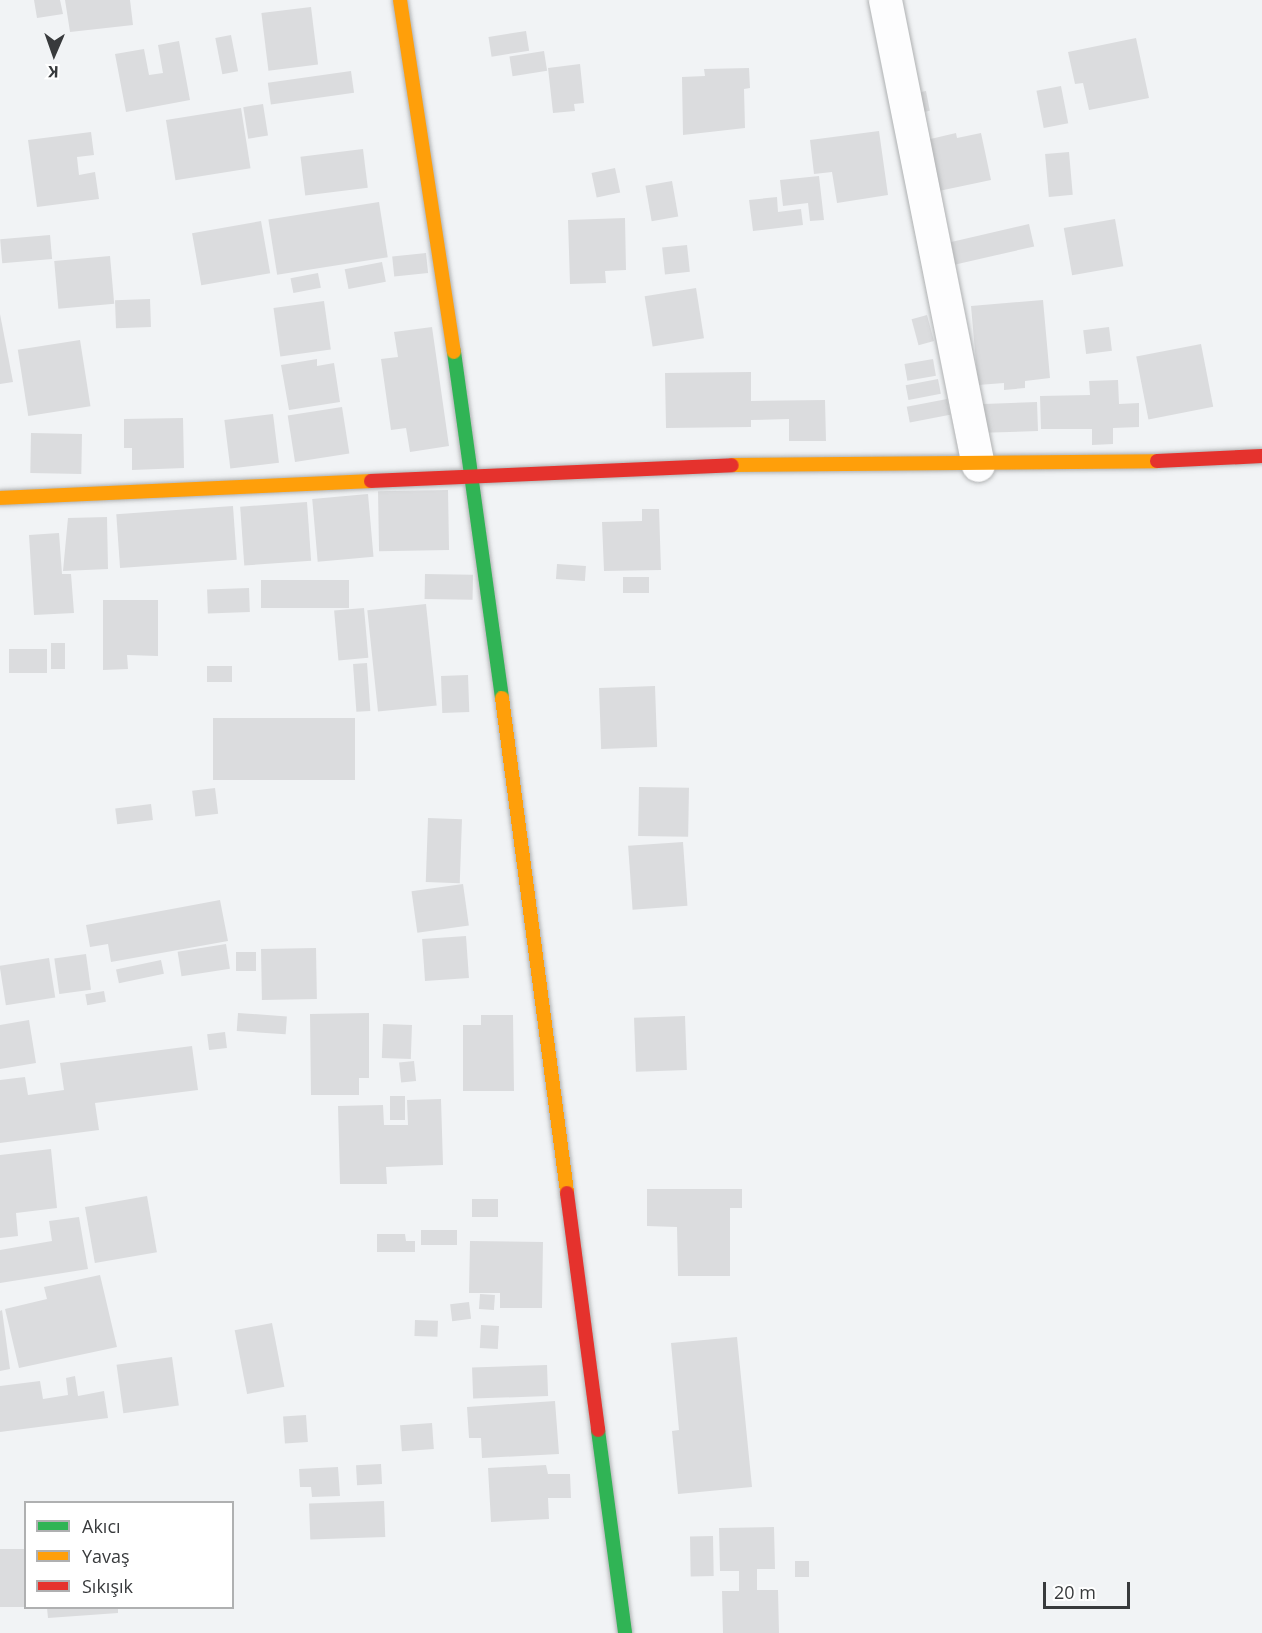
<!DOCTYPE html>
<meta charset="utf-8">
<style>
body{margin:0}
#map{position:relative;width:1262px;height:1633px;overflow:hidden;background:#f1f3f5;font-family:"Open Sans",sans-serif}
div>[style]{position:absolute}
.building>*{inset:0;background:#dbdcde;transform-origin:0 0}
.roads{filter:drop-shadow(0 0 2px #afb1b2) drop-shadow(0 0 2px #afb1b2)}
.street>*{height:33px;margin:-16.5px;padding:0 16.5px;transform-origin:16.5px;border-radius:16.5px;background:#fdfdfe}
.fast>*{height:14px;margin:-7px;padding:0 7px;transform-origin:7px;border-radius:7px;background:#30b455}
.slow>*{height:14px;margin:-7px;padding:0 7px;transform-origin:7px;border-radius:7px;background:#ff9f0a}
.jam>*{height:14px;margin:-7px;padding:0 7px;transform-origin:7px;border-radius:7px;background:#e5322d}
span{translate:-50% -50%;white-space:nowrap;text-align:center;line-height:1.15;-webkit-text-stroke:5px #fff;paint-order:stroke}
.legend{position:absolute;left:24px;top:1501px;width:210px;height:108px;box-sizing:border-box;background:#fff;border:2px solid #afb0b1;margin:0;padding:8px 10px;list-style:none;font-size:18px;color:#383a3c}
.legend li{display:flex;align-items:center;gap:12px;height:30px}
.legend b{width:30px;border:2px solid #afb0b1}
.north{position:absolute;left:24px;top:24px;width:60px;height:60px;-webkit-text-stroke:4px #fff;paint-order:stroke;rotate:182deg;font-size:16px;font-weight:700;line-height:24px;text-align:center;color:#383a3c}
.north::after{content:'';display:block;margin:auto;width:21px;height:27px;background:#383a3c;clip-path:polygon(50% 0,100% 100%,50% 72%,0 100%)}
.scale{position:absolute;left:1043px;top:1582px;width:87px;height:27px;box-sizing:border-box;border:3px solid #383a3c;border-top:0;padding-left:8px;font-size:18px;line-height:21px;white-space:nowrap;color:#383a3c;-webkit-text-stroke:4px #fff;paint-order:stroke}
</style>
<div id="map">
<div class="building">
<i style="clip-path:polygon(34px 0,60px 0,63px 14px,37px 18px)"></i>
<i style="clip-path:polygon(65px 0,130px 0,133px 25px,70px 32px)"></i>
<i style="left:311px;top:7px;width:58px;height:50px;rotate:83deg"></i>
<i style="left:526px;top:31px;width:20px;height:38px;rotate:81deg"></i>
<i style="left:231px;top:35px;width:37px;height:16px;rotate:79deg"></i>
<i style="clip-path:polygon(1136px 38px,1149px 98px,1089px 110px,1083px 83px,1075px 84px,1068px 52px)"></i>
<i style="clip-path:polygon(179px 41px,190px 100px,126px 112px,115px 54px,144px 49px,149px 75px,163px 73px,158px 45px)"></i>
<i style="left:544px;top:51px;width:20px;height:35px;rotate:81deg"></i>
<i style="clip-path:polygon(580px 64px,584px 103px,574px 104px,575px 111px,553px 113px,548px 68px)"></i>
<i style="clip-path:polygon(749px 68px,750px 88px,744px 89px,745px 128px,683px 135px,682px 77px,705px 76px,704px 69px)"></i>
<i style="left:351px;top:71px;width:22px;height:84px;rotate:82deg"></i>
<i style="left:1061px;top:86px;width:38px;height:25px;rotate:79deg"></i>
<i style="left:926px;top:91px;width:20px;height:17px;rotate:79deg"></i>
<i style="left:263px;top:104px;width:32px;height:20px;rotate:81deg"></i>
<i style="left:241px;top:108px;width:61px;height:76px;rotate:81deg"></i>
<i style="clip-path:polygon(879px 131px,888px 195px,837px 203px,832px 172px,814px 174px,810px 140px)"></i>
<i style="clip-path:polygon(91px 132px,94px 155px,77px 157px,79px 175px,95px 172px,99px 199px,37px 207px,28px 140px)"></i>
<i style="clip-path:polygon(956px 133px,957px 138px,981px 133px,991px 180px,934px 192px,922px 141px)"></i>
<i style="left:363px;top:149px;width:39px;height:63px;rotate:83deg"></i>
<i style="left:1069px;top:152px;width:43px;height:24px;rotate:85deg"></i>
<i style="left:615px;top:168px;width:25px;height:24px;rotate:78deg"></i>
<i style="clip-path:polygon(819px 176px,824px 220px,810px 221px,808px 203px,783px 206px,780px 180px)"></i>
<i style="left:672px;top:181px;width:36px;height:27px;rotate:80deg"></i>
<i style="clip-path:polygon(777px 197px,778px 212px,801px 209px,803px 225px,753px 231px,749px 200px)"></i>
<i style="left:379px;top:202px;width:56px;height:112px;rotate:81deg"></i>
<i style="clip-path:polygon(625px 218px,626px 270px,605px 271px,606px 283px,570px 284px,568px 220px)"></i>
<i style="left:1115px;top:219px;width:48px;height:52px;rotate:80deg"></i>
<i style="left:261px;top:221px;width:53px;height:70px;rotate:80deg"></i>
<i style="left:1029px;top:224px;width:23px;height:93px;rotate:77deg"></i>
<i style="left:50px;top:235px;width:24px;height:50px;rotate:85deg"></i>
<i style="left:687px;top:245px;width:27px;height:25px;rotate:84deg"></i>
<i style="left:426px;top:253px;width:20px;height:34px;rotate:84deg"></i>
<i style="left:110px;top:256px;width:48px;height:56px;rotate:85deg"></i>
<i style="left:382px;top:262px;width:20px;height:38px;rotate:79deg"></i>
<i style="left:318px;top:273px;width:15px;height:28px;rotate:79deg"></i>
<i style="left:696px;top:288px;width:51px;height:52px;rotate:81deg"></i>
<i style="left:150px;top:299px;width:28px;height:35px;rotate:88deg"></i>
<i style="clip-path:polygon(1043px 300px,1050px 378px,1025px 381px,1025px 388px,1004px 390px,1004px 383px,978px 385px,971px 306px)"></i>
<i style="left:324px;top:301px;width:49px;height:51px;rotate:82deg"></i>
<i style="clip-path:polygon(0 314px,13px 382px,0 384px)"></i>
<i style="left:927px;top:315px;width:27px;height:16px;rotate:75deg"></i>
<i style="clip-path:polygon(432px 327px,449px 446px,410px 452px,406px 428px,391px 430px,381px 359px,398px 357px,394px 332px)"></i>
<i style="left:1109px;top:327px;width:24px;height:26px;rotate:83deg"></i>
<i style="left:80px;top:340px;width:67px;height:63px;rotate:81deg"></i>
<i style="left:1201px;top:344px;width:64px;height:66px;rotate:79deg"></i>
<i style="clip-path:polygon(317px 359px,317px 366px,334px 363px,340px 402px,289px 410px,281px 365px)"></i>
<i style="left:933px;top:359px;width:17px;height:29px;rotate:80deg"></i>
<i style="clip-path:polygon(751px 372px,751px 401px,825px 400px,826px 441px,789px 441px,789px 419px,751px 420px,751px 427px,666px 428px,665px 373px)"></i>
<i style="left:938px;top:379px;width:15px;height:33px;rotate:79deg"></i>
<i style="clip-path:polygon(1118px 380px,1119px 404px,1139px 403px,1139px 427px,1113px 428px,1113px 444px,1092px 445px,1092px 429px,1041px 429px,1040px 396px,1090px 395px,1089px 381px)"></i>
<i style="left:947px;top:399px;width:16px;height:41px;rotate:79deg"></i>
<i style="left:1037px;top:402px;width:29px;height:54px;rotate:88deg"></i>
<i style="left:342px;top:407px;width:47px;height:55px;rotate:81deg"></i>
<i style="left:273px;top:414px;width:49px;height:49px;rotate:83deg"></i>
<i style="clip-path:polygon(183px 418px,184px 468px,132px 470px,132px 448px,124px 448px,124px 419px)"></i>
<i style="left:31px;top:433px;width:51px;height:40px;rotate:1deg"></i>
<i style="left:448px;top:490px;width:60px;height:70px;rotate:89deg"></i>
<i style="left:368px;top:494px;width:63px;height:56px;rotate:85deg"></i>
<i style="left:307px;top:502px;width:59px;height:67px;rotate:86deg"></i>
<i style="left:233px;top:506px;width:54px;height:117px;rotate:86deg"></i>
<i style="clip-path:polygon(642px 509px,659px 509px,661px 570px,604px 571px,602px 522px,642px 521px)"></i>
<i style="clip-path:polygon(107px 517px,108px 569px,63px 571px,68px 518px)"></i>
<i style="clip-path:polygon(59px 533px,62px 574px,71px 574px,74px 613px,34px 615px,29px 535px)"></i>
<i style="left:557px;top:564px;width:29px;height:15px;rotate:4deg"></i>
<i style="left:425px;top:574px;width:48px;height:25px;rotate:1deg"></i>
<i style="left:623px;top:577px;width:26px;height:16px"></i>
<i style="left:261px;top:580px;width:88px;height:28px"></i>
<i style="left:249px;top:588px;width:24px;height:42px;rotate:88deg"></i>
<i style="clip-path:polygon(103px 600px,158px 600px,158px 656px,127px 655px,128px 669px,103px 670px)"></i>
<i style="left:426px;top:604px;width:102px;height:59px;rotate:84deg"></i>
<i style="left:364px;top:608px;width:50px;height:30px;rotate:85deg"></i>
<i style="left:51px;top:643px;width:14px;height:26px"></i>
<i style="left:9px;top:649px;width:38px;height:24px"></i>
<i style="left:367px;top:663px;width:48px;height:14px;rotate:86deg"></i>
<i style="left:207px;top:666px;width:25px;height:16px"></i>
<i style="left:468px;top:675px;width:37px;height:27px;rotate:88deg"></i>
<i style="left:655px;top:686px;width:61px;height:56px;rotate:88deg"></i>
<i style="left:355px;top:718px;width:62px;height:142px;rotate:90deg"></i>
<i style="left:639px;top:787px;width:50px;height:49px;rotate:1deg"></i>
<i style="left:215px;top:788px;width:26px;height:23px;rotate:83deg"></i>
<i style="left:151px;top:804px;width:16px;height:36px;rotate:83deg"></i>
<i style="left:428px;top:818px;width:34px;height:64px;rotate:2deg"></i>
<i style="left:683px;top:842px;width:64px;height:55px;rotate:86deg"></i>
<i style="left:463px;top:884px;width:42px;height:52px;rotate:82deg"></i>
<i style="clip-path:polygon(220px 900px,228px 941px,111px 962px,108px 944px,90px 947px,86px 925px)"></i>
<i style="left:466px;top:936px;width:42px;height:44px;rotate:86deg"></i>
<i style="left:226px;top:944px;width:25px;height:49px;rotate:81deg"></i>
<i style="left:316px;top:948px;width:51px;height:55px;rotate:89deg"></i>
<i style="left:236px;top:952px;width:20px;height:19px"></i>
<i style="left:86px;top:954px;width:36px;height:32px;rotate:82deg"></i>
<i style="left:49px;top:958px;width:40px;height:50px;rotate:81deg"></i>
<i style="left:161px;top:960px;width:14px;height:46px;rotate:78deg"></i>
<i style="left:104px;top:991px;width:11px;height:19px;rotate:80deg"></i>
<i style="left:238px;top:1013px;width:49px;height:18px;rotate:4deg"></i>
<i style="clip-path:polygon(369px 1013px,369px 1078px,359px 1078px,359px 1095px,311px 1095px,310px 1014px)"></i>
<i style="clip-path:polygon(481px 1015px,513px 1015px,514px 1091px,463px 1091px,463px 1025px,481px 1025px)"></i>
<i style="left:685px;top:1016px;width:54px;height:51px;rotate:88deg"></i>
<i style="clip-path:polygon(29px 1020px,36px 1063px,0 1069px,0 1025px)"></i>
<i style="left:383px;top:1024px;width:29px;height:34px;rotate:2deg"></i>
<i style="left:225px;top:1032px;width:16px;height:18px;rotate:83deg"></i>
<i style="clip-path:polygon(192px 1046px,198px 1090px,95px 1103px,99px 1130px,0 1143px,0 1080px,25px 1077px,28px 1095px,64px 1090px,60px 1063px)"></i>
<i style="left:414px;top:1061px;width:20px;height:15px;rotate:84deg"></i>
<i style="left:390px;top:1096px;width:15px;height:24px"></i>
<i style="clip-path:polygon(441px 1099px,443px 1165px,386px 1167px,387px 1184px,340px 1184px,338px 1106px,383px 1105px,384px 1125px,408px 1125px,407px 1100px)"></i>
<i style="clip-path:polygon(51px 1149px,57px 1208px,16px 1213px,18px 1236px,0 1238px,0 1155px)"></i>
<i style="clip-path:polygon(647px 1189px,742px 1189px,742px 1208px,730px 1208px,730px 1276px,678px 1276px,677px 1227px,647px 1226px)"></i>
<i style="left:147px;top:1196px;width:57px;height:63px;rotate:80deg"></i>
<i style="left:472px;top:1199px;width:26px;height:18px"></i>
<i style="clip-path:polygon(79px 1217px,88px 1269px,0 1283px,0 1250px,52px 1241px,49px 1221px)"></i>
<i style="left:457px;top:1230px;width:15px;height:36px;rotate:90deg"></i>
<i style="clip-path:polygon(377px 1234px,405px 1234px,406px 1241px,415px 1241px,415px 1252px,377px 1252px)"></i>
<i style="clip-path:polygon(470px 1241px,543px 1242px,542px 1308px,500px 1308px,500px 1293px,469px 1293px)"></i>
<i style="clip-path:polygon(100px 1275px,117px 1347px,19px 1368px,5px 1309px,47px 1299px,44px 1287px)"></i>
<i style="left:480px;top:1294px;width:15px;height:15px;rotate:4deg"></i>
<i style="left:469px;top:1302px;width:17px;height:19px;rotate:83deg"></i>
<i style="clip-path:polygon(2px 1310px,10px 1369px,0 1371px,0 1311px)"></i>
<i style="left:415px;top:1320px;width:23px;height:16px;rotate:2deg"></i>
<i style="left:272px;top:1323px;width:65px;height:38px;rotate:79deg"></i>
<i style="left:481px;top:1325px;width:18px;height:23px;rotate:3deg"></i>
<i style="clip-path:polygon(737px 1337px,752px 1487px,678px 1494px,672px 1431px,679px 1430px,671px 1343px)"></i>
<i style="left:172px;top:1357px;width:49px;height:56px;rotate:82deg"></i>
<i style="left:547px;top:1365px;width:31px;height:75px;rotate:88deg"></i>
<i style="clip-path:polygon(75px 1376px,78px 1396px,104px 1391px,108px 1418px,0 1432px,0 1386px,40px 1381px,43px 1399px,68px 1395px,66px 1378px)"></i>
<i style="clip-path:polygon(555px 1401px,559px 1454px,482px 1458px,481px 1438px,469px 1438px,467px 1407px)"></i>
<i style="left:306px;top:1415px;width:27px;height:23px;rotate:86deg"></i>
<i style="left:432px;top:1423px;width:26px;height:32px;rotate:86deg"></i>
<i style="left:381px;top:1464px;width:20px;height:25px;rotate:87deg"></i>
<i style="clip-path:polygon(546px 1465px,548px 1474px,570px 1474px,571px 1498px,548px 1498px,549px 1519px,491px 1522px,488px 1468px)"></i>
<i style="clip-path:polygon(338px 1467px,340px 1496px,312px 1497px,311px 1487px,300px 1487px,299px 1469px)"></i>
<i style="left:384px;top:1501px;width:36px;height:75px;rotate:88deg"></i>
<i style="clip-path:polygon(774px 1527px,775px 1569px,757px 1569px,757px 1590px,778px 1590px,779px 1633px,723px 1633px,722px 1591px,739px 1591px,739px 1571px,720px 1571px,719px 1528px)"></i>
<i style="left:713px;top:1536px;width:40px;height:23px;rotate:89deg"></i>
<i style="left:26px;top:1549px;width:58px;height:26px;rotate:90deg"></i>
<i style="left:809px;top:1561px;width:16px;height:14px;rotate:90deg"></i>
<i style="clip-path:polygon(47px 1608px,118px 1608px,118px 1613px,48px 1618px)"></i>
</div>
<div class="roads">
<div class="street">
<i style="left:885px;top:0;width:474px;rotate:78.7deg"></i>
</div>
<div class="fast">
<i style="left:454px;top:352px;width:349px;rotate:82.1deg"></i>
<i style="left:598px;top:1430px;width:205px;rotate:82.4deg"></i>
</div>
<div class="slow">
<i style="left:400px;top:0;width:356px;rotate:81.3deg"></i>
<i style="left:732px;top:465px;width:425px;rotate:-0.5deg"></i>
<i style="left:0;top:498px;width:371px;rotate:-2.6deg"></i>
<i style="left:502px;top:698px;width:499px;rotate:82.5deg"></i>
</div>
<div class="jam">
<i style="left:1157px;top:461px;width:105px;rotate:-2.7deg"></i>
<i style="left:371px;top:481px;width:361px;rotate:-2.5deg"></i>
<i style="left:567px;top:1193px;width:239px;rotate:82.5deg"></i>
</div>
</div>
<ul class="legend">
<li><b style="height:8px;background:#30b455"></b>Akıcı</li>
<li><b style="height:8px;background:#ff9f0a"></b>Yavaş</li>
<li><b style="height:8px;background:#e5322d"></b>Sıkışık</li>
</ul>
<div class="north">K</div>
<div class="scale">20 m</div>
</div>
